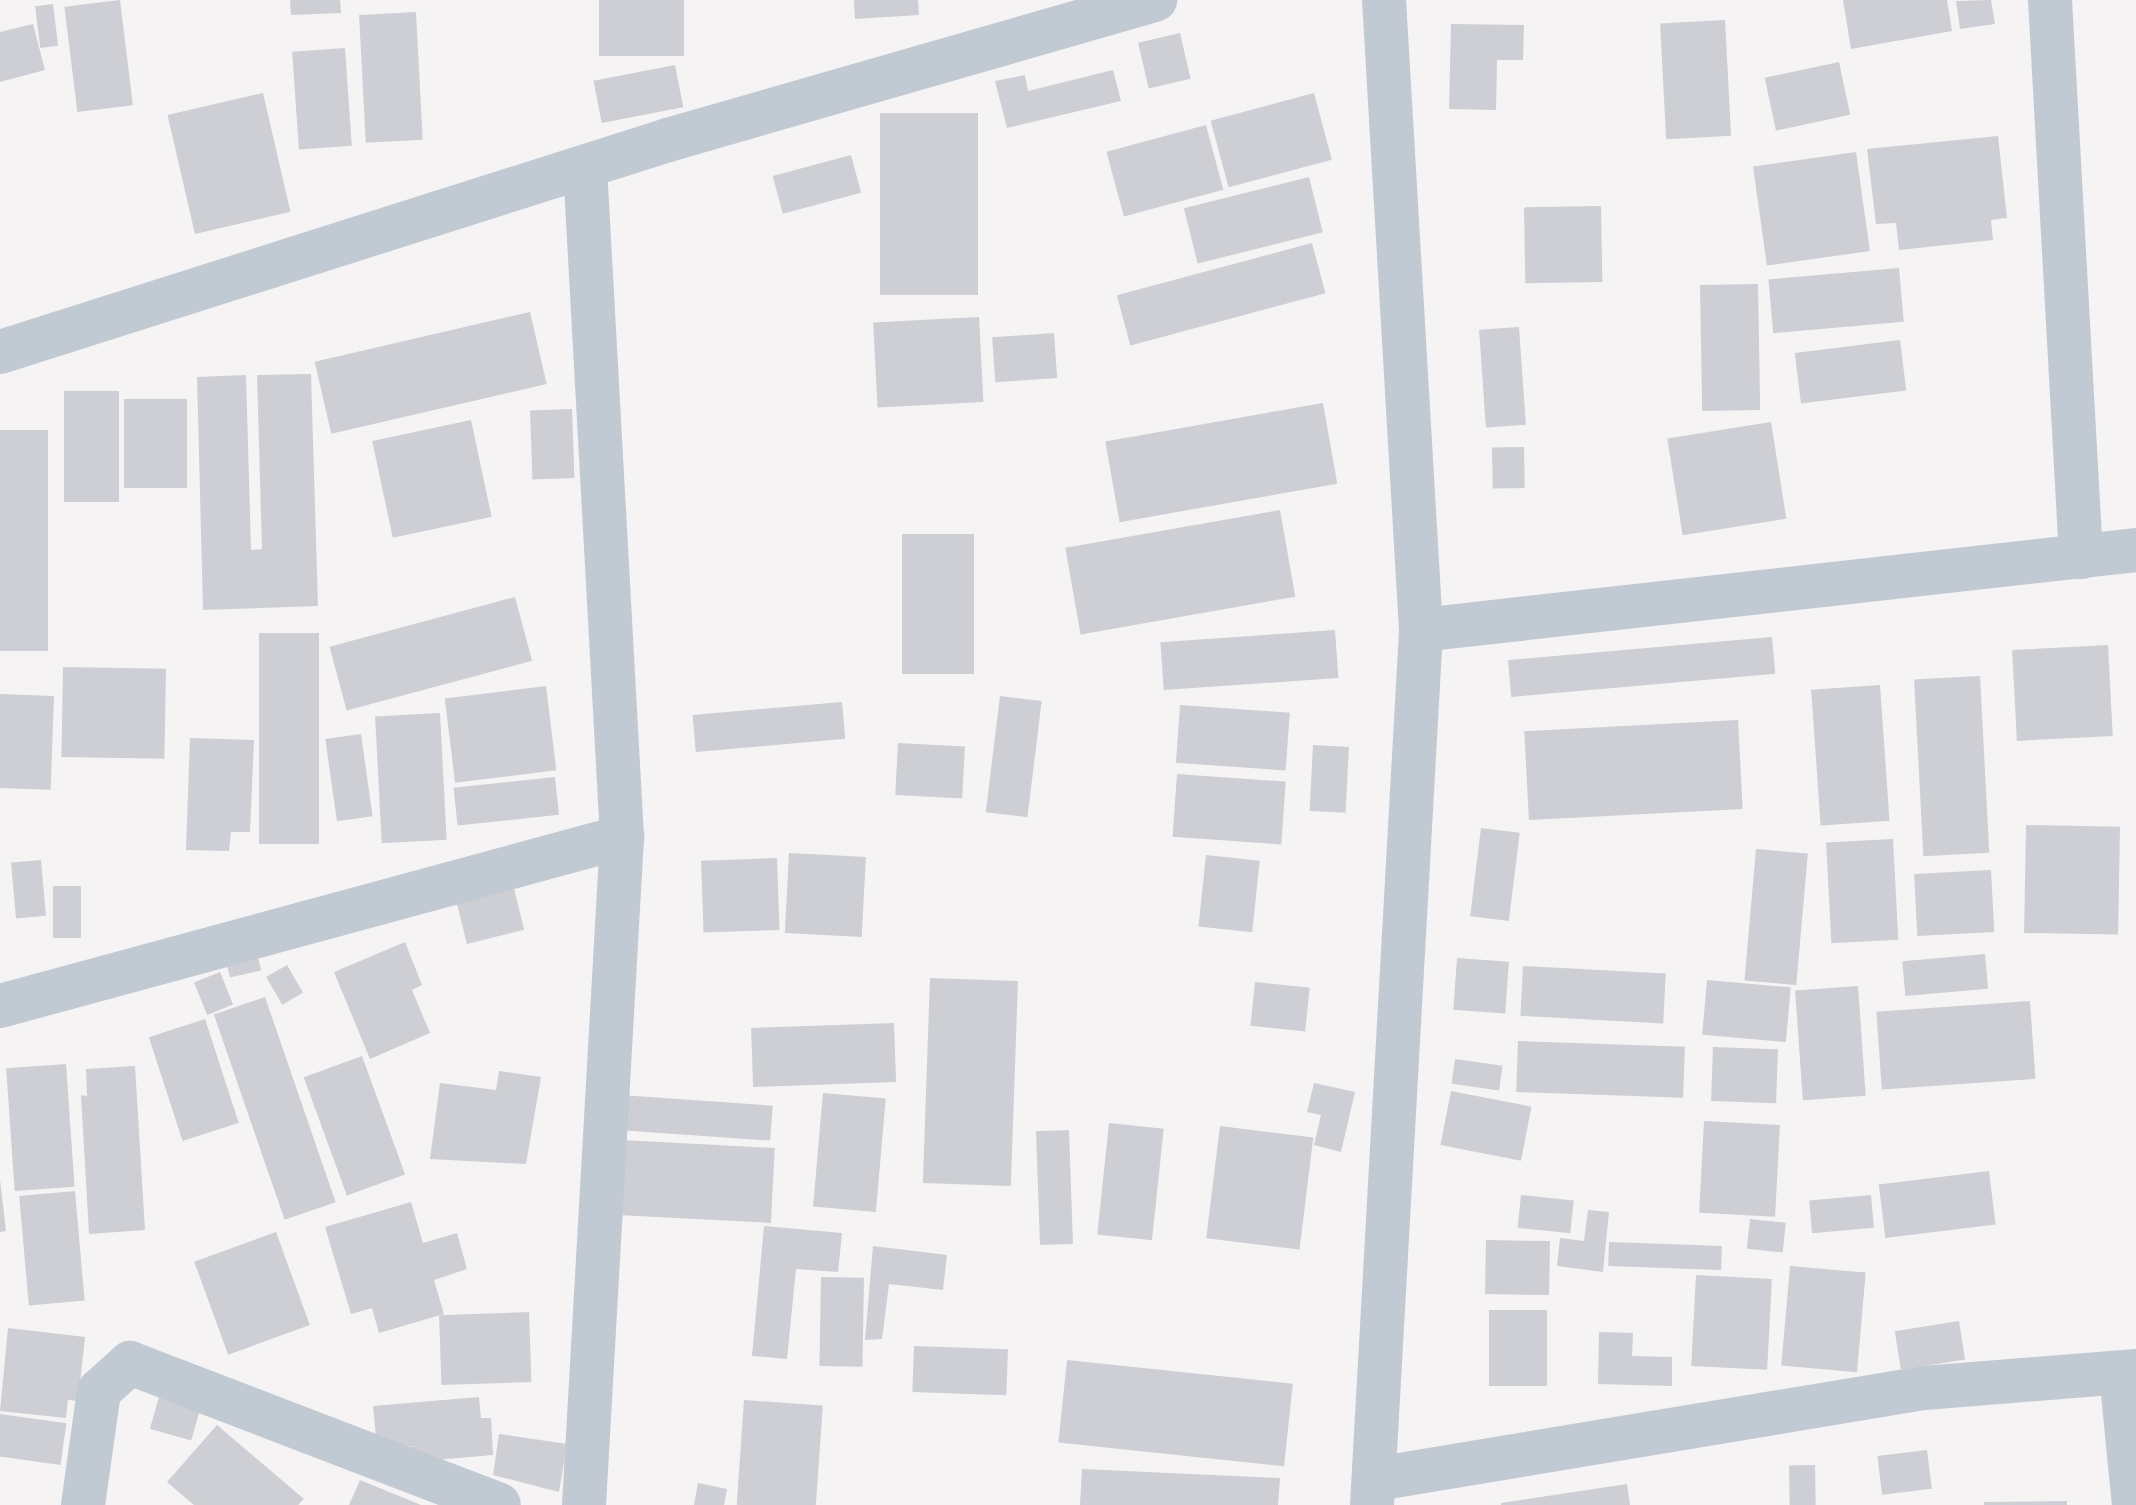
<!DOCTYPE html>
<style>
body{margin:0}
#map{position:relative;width:2136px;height:1505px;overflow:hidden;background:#f5f3f3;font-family:"Exo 2",sans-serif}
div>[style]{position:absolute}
.building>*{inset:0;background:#cdcfd5;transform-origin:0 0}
.minor>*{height:44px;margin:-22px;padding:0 22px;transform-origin:22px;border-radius:22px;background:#c1cad2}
span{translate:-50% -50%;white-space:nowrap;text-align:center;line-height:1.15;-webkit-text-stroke:6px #fff;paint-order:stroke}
</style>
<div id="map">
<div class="building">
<i style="left:120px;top:0;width:106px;height:56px;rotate:83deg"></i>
<i style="clip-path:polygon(290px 0,340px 0,341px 13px,291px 15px)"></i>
<i style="left:599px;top:0;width:85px;height:56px"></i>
<i style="clip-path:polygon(854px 0,918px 0,919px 15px,855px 19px)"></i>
<i style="clip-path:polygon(1843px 0,1947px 0,1952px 31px,1851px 49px)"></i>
<i style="clip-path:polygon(1991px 0,1995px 24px,1960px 29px,1956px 1px)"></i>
<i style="left:53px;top:4px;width:42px;height:18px;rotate:83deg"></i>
<i style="left:416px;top:12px;width:128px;height:57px;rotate:87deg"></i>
<i style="left:1725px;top:20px;width:116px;height:65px;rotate:87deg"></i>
<i style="clip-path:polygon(33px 24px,45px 70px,0 82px,0 32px)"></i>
<i style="clip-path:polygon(1451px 24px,1524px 25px,1523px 60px,1497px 60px,1496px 110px,1449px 109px)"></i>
<i style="left:1180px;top:33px;width:47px;height:43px;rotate:77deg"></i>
<i style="left:345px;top:48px;width:98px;height:53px;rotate:86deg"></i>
<i style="left:1839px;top:62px;width:54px;height:76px;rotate:78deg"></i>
<i style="left:675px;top:65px;width:43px;height:83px;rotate:79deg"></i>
<i style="clip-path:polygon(1113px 70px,1121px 101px,1007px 128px,995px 81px,1025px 75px,1028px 91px)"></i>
<i style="left:263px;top:93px;width:122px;height:98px;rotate:77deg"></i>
<i style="left:1314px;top:93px;width:69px;height:107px;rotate:75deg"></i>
<i style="left:880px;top:113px;width:98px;height:182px"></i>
<i style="left:1206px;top:125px;width:67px;height:103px;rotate:75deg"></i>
<i style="clip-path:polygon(1998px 136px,2007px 218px,1991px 220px,1993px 240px,1899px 250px,1896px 223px,1876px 224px,1867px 149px)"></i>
<i style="left:1856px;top:152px;width:100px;height:104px;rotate:82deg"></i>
<i style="left:851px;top:155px;width:39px;height:81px;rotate:75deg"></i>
<i style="left:1309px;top:177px;width:57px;height:129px;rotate:76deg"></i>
<i style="left:1601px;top:206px;width:76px;height:77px;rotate:89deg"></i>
<i style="left:1312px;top:243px;width:52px;height:202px;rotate:75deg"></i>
<i style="left:1899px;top:268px;width:54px;height:131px;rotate:85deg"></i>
<i style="left:1758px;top:284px;width:126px;height:58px;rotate:89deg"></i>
<i style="left:530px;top:312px;width:74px;height:221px;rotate:77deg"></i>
<i style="left:979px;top:317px;width:85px;height:106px;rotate:87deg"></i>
<i style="left:1519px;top:327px;width:98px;height:40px;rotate:86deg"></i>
<i style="left:1054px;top:333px;width:45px;height:62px;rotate:86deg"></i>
<i style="left:1900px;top:340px;width:51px;height:106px;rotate:83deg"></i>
<i style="clip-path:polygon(311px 374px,318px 606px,203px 610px,197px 377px,246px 375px,251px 550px,262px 549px,257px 375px)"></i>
<i style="left:64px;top:391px;width:55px;height:111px"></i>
<i style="left:124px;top:399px;width:63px;height:89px"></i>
<i style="left:1323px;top:403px;width:82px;height:221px;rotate:80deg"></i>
<i style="left:572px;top:409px;width:69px;height:42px;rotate:88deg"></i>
<i style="left:471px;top:420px;width:99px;height:101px;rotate:78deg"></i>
<i style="left:1771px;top:422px;width:98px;height:105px;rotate:81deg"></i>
<i style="left:0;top:430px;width:48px;height:221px"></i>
<i style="left:1524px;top:447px;width:41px;height:32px;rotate:89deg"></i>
<i style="left:1280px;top:510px;width:88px;height:218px;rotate:80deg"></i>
<i style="left:902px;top:534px;width:72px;height:140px"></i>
<i style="left:515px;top:597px;width:66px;height:192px;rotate:75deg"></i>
<i style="left:1335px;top:630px;width:48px;height:175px;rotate:86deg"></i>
<i style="left:319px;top:633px;width:211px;height:60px;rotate:90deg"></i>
<i style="left:1772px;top:637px;width:37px;height:265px;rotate:85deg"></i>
<i style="left:2108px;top:645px;width:91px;height:96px;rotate:87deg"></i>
<i style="left:63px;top:667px;width:103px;height:90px;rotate:1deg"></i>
<i style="left:1980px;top:676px;width:177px;height:66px;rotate:87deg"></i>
<i style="left:1880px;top:685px;width:136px;height:69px;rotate:86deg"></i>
<i style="left:546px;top:686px;width:85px;height:102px;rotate:83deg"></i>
<i style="left:0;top:694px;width:54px;height:94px;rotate:2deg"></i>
<i style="left:1000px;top:696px;width:42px;height:117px;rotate:7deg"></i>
<i style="left:842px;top:702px;width:37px;height:150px;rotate:85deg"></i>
<i style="left:1180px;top:705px;width:110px;height:58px;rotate:4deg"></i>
<i style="left:440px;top:713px;width:127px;height:65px;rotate:87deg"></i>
<i style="left:1738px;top:720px;width:89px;height:214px;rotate:87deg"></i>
<i style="left:361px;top:734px;width:83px;height:36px;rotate:82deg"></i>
<i style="clip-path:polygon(190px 738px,254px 740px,250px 832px,231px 832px,229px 851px,186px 850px)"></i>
<i style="left:898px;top:743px;width:67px;height:52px;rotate:3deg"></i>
<i style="left:1313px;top:745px;width:36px;height:66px;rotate:3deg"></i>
<i style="left:1177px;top:774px;width:109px;height:63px;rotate:4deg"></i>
<i style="left:555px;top:777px;width:38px;height:102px;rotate:84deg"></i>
<i style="left:2026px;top:825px;width:94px;height:108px;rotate:1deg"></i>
<i style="left:1481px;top:828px;width:39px;height:89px;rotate:7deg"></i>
<i style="left:1893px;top:839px;width:101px;height:67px;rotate:87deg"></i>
<i style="left:1756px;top:849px;width:52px;height:132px;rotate:5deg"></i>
<i style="left:789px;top:853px;width:77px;height:80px;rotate:3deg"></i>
<i style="left:1206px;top:855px;width:54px;height:72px;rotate:6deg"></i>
<i style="left:777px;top:858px;width:72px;height:76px;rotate:88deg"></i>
<i style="left:41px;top:860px;width:56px;height:30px;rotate:85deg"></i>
<i style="left:1991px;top:870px;width:62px;height:77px;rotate:87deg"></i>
<i style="left:53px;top:886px;width:28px;height:52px"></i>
<i style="left:514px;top:889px;width:42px;height:59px;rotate:76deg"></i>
<i style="clip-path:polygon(405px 942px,422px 985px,412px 990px,430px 1033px,370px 1059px,334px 972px)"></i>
<i style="left:256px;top:948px;width:23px;height:32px;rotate:77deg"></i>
<i style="left:1985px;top:954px;width:35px;height:83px;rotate:85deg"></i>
<i style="left:1457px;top:958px;width:52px;height:52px;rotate:4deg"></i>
<i style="left:287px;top:965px;width:32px;height:24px;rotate:60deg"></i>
<i style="left:1523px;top:966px;width:143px;height:50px;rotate:3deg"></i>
<i style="left:220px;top:972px;width:35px;height:28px;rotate:68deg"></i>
<i style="left:930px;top:978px;width:88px;height:205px;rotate:2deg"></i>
<i style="left:1707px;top:980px;width:84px;height:55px;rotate:5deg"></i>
<i style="left:1255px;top:982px;width:55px;height:44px;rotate:6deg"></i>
<i style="left:1858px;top:986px;width:110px;height:63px;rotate:86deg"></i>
<i style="left:265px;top:997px;width:217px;height:54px;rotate:71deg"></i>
<i style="left:2030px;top:1001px;width:78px;height:154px;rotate:86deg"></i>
<i style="left:205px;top:1019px;width:109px;height:59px;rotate:72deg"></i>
<i style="left:894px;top:1023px;width:59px;height:143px;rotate:88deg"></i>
<i style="left:1518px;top:1041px;width:167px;height:51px;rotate:2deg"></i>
<i style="left:1713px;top:1047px;width:65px;height:54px;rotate:2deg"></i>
<i style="left:362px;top:1056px;width:126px;height:62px;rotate:70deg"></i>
<i style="left:1455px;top:1059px;width:48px;height:25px;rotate:8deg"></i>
<i style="left:66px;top:1064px;width:123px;height:60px;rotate:86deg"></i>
<i style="clip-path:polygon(135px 1066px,145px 1230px,89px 1234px,81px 1095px,87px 1096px,86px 1069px)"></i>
<i style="clip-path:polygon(499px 1071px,541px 1077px,526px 1164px,430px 1159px,440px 1083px,496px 1090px)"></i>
<i style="clip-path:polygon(1314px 1083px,1355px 1092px,1341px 1152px,1314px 1145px,1321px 1115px,1307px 1112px)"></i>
<i style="left:1451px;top:1091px;width:82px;height:55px;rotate:11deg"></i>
<i style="left:823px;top:1093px;width:63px;height:114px;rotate:5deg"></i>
<i style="left:620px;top:1095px;width:153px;height:35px;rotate:4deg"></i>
<i style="left:1704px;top:1121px;width:76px;height:92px;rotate:3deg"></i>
<i style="left:1109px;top:1123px;width:55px;height:112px;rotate:6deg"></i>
<i style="left:1220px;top:1126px;width:94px;height:113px;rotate:7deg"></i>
<i style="left:1069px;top:1130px;width:114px;height:33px;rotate:88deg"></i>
<i style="left:622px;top:1140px;width:153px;height:75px;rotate:3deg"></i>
<i style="left:1989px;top:1171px;width:54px;height:111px;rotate:83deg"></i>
<i style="clip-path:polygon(0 1180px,6px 1231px,0 1232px)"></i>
<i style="left:75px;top:1191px;width:110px;height:56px;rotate:85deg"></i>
<i style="left:1521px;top:1195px;width:53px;height:33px;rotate:6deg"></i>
<i style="left:1871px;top:1195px;width:33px;height:62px;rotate:85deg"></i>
<i style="clip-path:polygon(411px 1202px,423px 1243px,457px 1233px,467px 1269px,434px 1280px,444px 1314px,379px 1333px,372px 1308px,351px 1314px,325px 1227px)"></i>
<i style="clip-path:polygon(1588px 1210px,1609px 1212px,1603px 1272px,1557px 1266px,1560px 1238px,1584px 1241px)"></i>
<i style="left:1750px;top:1219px;width:36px;height:30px;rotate:6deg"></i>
<i style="clip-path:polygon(764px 1226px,842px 1233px,838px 1272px,796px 1269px,787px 1359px,752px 1356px)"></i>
<i style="left:276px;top:1232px;width:99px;height:87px;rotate:70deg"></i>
<i style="left:1486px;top:1240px;width:64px;height:54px;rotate:1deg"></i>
<i style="left:1609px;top:1242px;width:113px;height:24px;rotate:2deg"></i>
<i style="clip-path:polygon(873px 1246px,947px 1255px,943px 1290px,889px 1284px,882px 1339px,865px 1340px)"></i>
<i style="left:1790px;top:1266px;width:76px;height:100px;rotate:5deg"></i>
<i style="left:1696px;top:1275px;width:76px;height:91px;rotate:3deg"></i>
<i style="left:821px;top:1277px;width:43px;height:89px;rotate:1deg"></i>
<i style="left:1547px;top:1310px;width:76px;height:58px;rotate:90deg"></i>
<i style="left:529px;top:1312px;width:70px;height:90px;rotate:88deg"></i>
<i style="left:1959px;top:1321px;width:39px;height:65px;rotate:81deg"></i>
<i style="clip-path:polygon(8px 1328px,85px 1337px,78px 1401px,68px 1400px,66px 1418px,0 1411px)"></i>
<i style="clip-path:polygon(1599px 1332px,1633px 1333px,1632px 1356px,1672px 1357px,1672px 1386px,1598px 1384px)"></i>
<i style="left:914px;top:1346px;width:94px;height:46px;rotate:2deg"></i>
<i style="left:1067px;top:1360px;width:227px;height:83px;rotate:6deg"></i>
<i style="left:159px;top:1397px;width:43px;height:33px;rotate:16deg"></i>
<i style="clip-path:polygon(479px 1397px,481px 1418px,491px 1418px,493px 1455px,412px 1462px,411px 1446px,377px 1449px,373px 1406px)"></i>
<i style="left:744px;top:1400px;width:79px;height:105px;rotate:4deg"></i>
<i style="left:0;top:1414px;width:67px;height:42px;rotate:8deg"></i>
<i style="clip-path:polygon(217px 1425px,304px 1499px,298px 1505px,194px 1505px,167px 1482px)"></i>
<i style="clip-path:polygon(499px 1434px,567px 1444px,559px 1492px,493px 1475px)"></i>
<i style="left:1927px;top:1450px;width:39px;height:50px;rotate:83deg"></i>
<i style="left:1815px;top:1465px;width:40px;height:26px;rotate:89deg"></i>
<i style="clip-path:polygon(1082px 1469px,1280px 1478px,1278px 1505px,1080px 1505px)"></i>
<i style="clip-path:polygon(360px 1480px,421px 1505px,349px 1505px)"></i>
<i style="clip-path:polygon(698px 1483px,727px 1489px,724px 1505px,694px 1505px)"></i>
<i style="clip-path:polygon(1627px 1484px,1630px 1505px,1501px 1505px,1501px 1503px)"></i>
<i style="clip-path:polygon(2067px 1501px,2067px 1505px,1984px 1505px,1984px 1502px)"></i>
</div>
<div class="minor">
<i style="left:2050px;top:0;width:558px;rotate:86.81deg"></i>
<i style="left:0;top:352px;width:701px;rotate:-17.61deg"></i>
<i style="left:668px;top:140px;width:507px;rotate:-16.04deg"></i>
<i style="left:1421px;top:630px;width:719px;rotate:-6.38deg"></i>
<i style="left:0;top:1006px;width:645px;rotate:-15.2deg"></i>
<i style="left:622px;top:837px;width:671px;rotate:-93.16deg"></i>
<i style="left:2121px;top:1373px;width:133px;rotate:84.4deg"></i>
<i style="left:1376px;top:1479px;width:556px;rotate:-9.43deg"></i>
<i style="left:1924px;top:1388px;width:213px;rotate:-4.6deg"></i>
<i style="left:83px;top:1505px;width:115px;rotate:-82deg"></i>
<i style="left:99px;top:1391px;width:42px;rotate:-42.1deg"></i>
<i style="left:130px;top:1363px;width:395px;rotate:21deg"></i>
<i style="left:584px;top:1505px;width:669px;rotate:-86.74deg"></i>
<i style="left:1372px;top:1505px;width:876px;rotate:-86.79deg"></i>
<i style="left:1421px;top:630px;width:631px;rotate:-93.36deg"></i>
</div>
</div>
